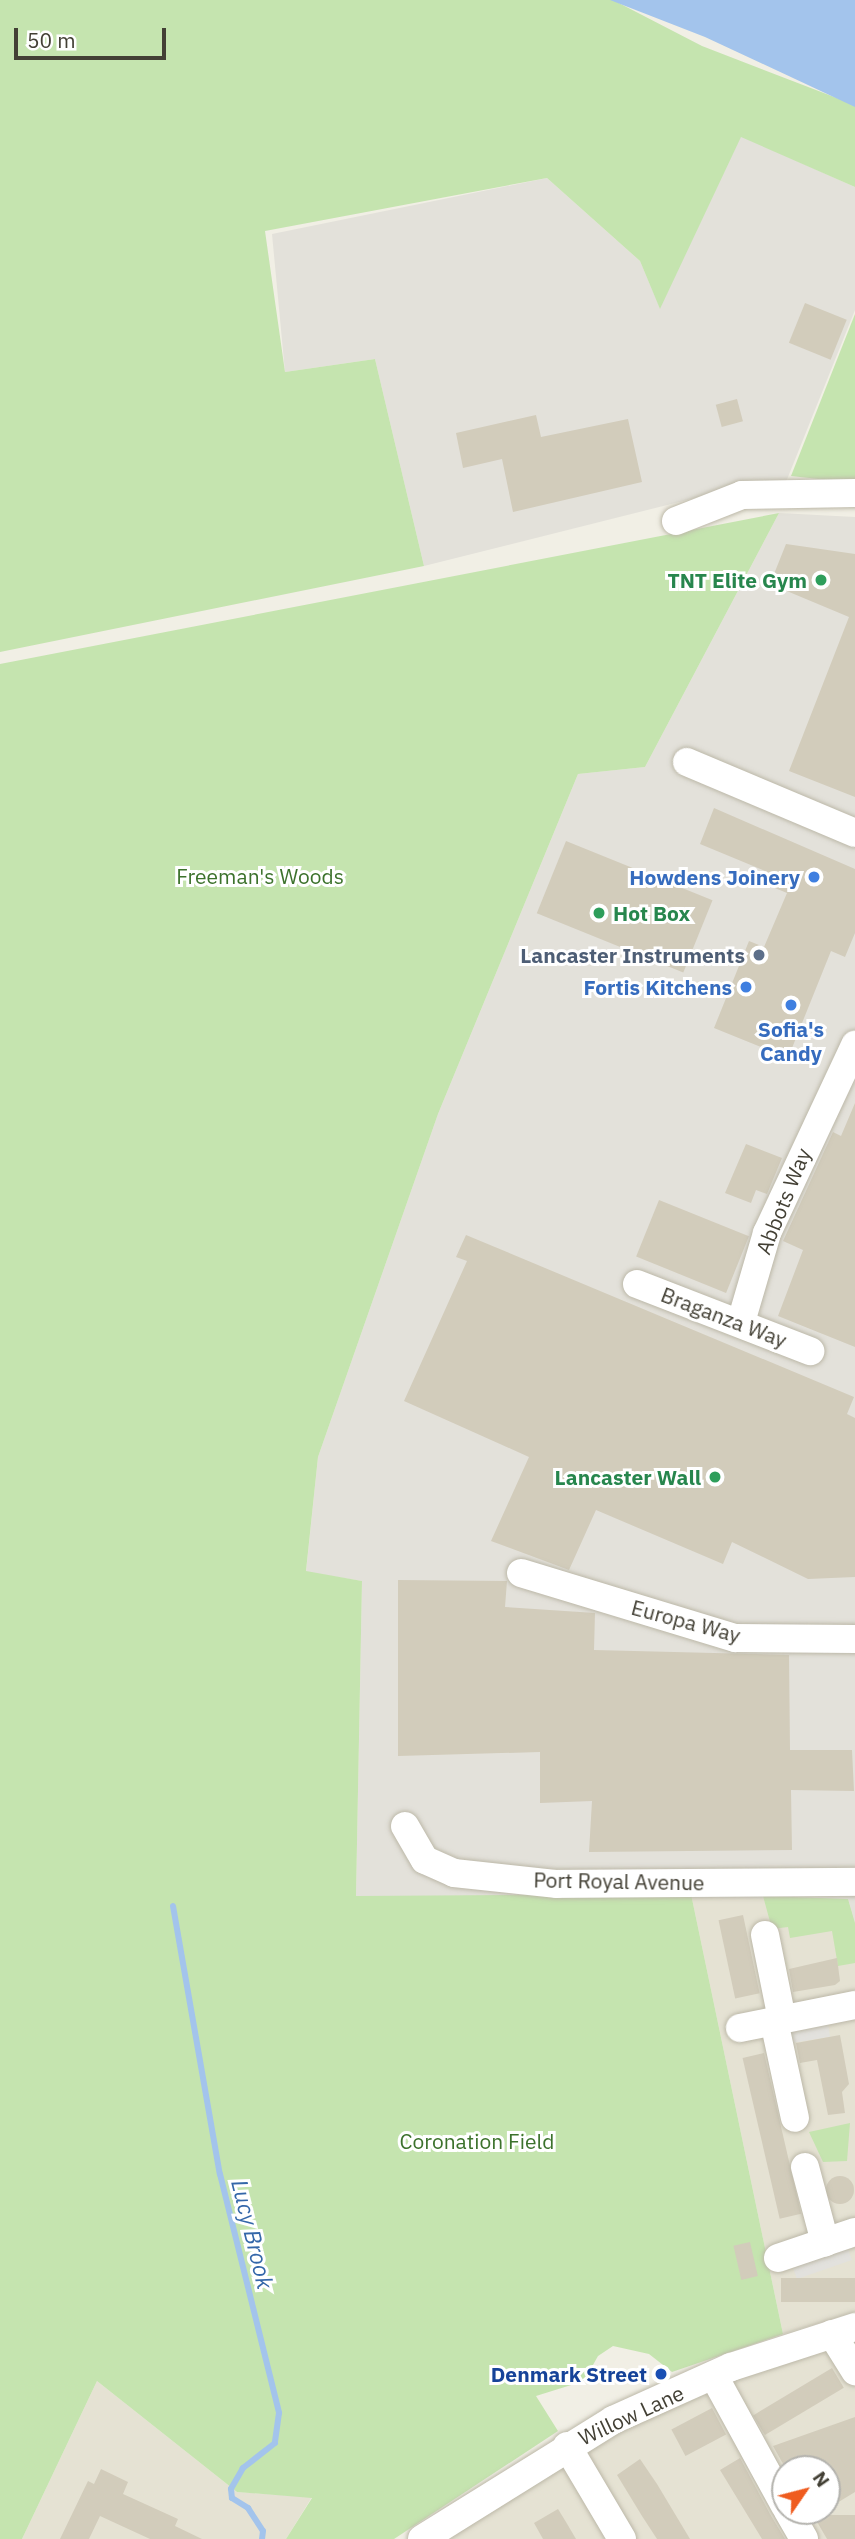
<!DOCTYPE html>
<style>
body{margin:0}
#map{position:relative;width:855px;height:2539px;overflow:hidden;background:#f1efe5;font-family:"IBM Plex Sans",sans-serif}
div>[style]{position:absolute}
.residential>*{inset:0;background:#e5e2d3}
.industrial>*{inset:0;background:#e3e1da}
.green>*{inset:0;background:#c5e4af}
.parking>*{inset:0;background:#e2e1dd;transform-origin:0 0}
.water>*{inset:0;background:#a3c4ec}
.stream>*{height:6px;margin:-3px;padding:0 3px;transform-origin:3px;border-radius:3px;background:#a3c4ec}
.building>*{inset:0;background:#d2ccbb;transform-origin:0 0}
.round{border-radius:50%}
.roads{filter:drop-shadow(0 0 2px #bcb8a8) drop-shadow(0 0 2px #bcb8a8)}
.minor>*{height:28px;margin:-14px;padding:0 14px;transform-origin:14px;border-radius:14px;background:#fff}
.dots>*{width:19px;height:19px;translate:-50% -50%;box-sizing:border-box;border:4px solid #fff;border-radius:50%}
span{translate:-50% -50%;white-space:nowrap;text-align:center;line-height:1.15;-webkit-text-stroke:6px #fff;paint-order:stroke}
.leisure-label{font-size:21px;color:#27864d;font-weight:700}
.right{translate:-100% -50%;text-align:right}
.left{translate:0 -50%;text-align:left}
.park-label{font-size:21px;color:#3c722c}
.shop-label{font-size:21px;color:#366cbe;font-weight:700}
.service-label{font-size:21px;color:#4e5e75;font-weight:700}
.street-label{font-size:21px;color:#434035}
.transit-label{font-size:21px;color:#164399;font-weight:700}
.water-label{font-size:23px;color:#3467a9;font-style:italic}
.north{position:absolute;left:771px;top:2455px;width:70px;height:70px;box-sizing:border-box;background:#fff;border:2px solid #b4b3ae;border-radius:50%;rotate:55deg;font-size:19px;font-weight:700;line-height:28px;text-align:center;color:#434035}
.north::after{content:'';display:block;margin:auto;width:24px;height:32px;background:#ef5c1f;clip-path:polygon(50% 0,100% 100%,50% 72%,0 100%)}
.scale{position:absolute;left:14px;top:28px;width:152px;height:32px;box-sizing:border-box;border:4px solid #434035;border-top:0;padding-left:9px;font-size:21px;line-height:24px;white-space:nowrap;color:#434035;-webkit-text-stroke:5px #fff;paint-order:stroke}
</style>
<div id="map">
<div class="residential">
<i style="clip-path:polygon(691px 1894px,848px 1899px,855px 1923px,855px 2312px,783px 2334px)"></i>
<i style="clip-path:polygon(evenodd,855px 2338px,855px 2539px,450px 2539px,548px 2470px,643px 2418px,732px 2379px,855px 2338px,785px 2469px,827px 2469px,827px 2511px,785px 2511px,785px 2469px)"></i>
<i style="clip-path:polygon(97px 2381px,237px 2492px,312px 2497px,286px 2539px,22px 2539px)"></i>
</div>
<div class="industrial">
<i style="clip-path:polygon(741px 136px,855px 187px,855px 310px,786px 482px,719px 492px,424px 566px,375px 359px,285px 372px,272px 234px,547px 178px,640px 261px,660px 308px)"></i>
<i style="clip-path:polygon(779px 513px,855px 517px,855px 1923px,848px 1899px,356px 1896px,362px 1581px,306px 1572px,318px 1457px,438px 1114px,578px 774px,645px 767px)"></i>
</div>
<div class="green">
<i style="clip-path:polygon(0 0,613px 0,702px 46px,855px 105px,855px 187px,741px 137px,660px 309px,640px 261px,547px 178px,265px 231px,285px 372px,375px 359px,424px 566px,0 652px)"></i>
<i style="clip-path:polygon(855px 314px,855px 483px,791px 476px)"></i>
<i style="clip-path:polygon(779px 513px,645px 767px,578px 774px,438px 1114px,318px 1457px,306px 1571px,362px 1581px,356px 1896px,691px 1894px,783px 2334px,672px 2372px,649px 2354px,613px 2346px,598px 2356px,584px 2381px,536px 2396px,558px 2431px,394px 2539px,286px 2539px,312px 2498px,237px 2492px,97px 2381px,22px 2539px,0 2539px,0 664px)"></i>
<i style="clip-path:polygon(763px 1896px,848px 1899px,855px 1923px,855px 1963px,838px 1966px,832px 1931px,790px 1938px,788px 1927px,772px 1929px)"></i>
<i style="clip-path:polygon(850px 2123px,847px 2161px,823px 2162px,809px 2132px)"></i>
</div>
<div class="parking">
<i style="left:828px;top:2024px;width:13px;height:45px;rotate:81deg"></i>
<i style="clip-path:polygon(847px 2246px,852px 2260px,797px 2279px,793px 2268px)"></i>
</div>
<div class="water">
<i style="clip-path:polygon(610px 0,855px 0,855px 107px,705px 37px)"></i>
</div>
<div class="stream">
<i style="left:173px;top:1906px;width:272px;rotate:80.1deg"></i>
<i style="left:220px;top:2174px;width:246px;rotate:76.1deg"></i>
<i style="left:279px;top:2413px;width:30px;rotate:98deg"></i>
<i style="left:275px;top:2443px;width:41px;rotate:142deg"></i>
<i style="left:243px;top:2468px;width:24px;rotate:120deg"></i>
<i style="left:231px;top:2489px;width:9px;rotate:84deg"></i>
<i style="left:232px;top:2498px;width:19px;rotate:32deg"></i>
<i style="left:248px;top:2508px;width:27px;rotate:57deg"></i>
<i style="left:263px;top:2531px;width:8px;rotate:97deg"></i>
</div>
<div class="building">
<i style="left:805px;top:303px;width:45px;height:43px;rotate:22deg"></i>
<i style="left:737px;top:399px;width:23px;height:22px;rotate:75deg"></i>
<i style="clip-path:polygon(536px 415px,541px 437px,628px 419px,642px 482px,513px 512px,502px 459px,463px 468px,456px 433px)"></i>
<i style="clip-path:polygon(786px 544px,855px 554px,855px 797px,789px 771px,849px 617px,770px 584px)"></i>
<i style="clip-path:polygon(714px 808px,855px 869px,855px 933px,845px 957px,831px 951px,788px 1058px,714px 1028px,749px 941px,764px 947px,787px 893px,770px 886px,775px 875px,700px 844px)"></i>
<i style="left:566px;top:841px;width:158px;height:78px;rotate:22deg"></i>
<i style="clip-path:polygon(855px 1103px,855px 1347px,778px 1316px,803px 1250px,783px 1241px,833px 1132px,841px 1136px)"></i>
<i style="clip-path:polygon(746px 1144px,782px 1158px,767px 1194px,756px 1190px,751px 1203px,725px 1193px)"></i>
<i style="left:659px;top:1200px;width:97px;height:61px;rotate:22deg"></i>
<i style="clip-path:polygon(466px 1235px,854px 1397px,847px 1414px,855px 1418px,855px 1577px,808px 1579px,732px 1542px,723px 1564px,596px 1510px,569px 1570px,491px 1541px,529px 1457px,404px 1401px,467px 1261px,456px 1257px)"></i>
<i style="clip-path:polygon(398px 1580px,507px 1581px,505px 1607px,595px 1613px,594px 1650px,789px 1655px,790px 1750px,852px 1750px,854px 1791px,791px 1790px,792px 1850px,589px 1852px,592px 1801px,540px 1803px,540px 1752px,398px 1756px)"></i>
<i style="left:743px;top:1915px;width:80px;height:25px;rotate:78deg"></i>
<i style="clip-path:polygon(837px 1958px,840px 1981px,835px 1985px,793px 1992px,789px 1969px)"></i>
<i style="clip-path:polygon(840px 2035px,849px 2084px,842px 2092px,845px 2113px,828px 2115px,817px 2060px,800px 2063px,796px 2043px)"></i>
<i style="left:764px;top:2053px;width:165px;height:22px;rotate:77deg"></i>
<i class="round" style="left:826px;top:2176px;width:28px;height:28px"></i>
<i style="left:750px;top:2242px;width:35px;height:17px;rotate:77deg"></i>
<i style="left:855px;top:2278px;width:24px;height:74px;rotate:90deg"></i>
<i style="left:832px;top:2368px;width:23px;height:92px;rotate:59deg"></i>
<i style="left:712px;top:2408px;width:30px;height:46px;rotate:62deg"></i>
<i style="clip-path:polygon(855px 2417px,855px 2492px,827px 2509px,827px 2469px,786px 2469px,773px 2446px)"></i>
<i style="clip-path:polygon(740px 2458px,770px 2514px,785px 2539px,762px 2539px,720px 2470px)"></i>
<i style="clip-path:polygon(640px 2459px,657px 2484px,690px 2539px,657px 2539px,642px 2516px,617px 2475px)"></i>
<i style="clip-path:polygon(101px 2469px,128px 2482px,123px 2494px,178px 2519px,175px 2526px,202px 2539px,150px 2539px,100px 2516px,89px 2539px,60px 2539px,88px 2481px,94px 2484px)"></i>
<i style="clip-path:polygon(558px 2509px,566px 2522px,576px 2539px,543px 2539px,534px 2523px)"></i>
<i style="clip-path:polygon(813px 2515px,855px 2515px,855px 2539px,827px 2539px)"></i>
</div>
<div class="roads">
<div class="minor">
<i style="left:676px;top:521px;width:71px;rotate:-21.5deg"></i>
<i style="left:742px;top:495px;width:113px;rotate:-1deg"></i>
<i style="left:687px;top:762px;width:182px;rotate:22.9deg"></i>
<i style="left:637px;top:1284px;width:186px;rotate:21.2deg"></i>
<i style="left:741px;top:1322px;width:93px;rotate:-73.7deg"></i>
<i style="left:767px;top:1233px;width:208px;rotate:-64.9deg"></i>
<i style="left:521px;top:1573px;width:224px;rotate:16.9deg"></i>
<i style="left:735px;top:1638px;width:120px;rotate:0.5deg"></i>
<i style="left:405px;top:1826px;width:39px;rotate:60deg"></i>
<i style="left:425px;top:1860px;width:32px;rotate:24deg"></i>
<i style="left:454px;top:1873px;width:104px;rotate:6.1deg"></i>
<i style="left:557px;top:1884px;width:298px;rotate:-0.4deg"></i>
<i style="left:765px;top:1935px;width:86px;rotate:78.6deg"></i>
<i style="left:774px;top:2021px;width:99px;rotate:77.8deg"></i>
<i style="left:740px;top:2028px;width:117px;rotate:-11.3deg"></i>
<i style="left:805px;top:2167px;width:78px;rotate:75.1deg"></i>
<i style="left:778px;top:2258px;width:81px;rotate:-18.7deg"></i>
<i style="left:832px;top:2334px;width:44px;rotate:58.1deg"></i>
<i style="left:715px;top:2378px;width:146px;rotate:61.3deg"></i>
<i style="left:567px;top:2446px;width:108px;rotate:59.4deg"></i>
<i style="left:788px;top:2511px;width:32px;rotate:60deg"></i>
<i style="left:422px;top:2539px;width:225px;rotate:-31.9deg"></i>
<i style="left:613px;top:2420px;width:129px;rotate:-24.2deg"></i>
<i style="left:731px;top:2367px;width:130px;rotate:-17.9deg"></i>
</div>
</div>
<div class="dots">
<i style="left:821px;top:580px;background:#2e9e5b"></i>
<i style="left:814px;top:877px;background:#3f7fe0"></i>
<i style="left:599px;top:913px;background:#2e9e5b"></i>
<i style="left:759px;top:955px;background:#5c6f8a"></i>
<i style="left:746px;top:987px;background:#3f7fe0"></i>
<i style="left:791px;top:1005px;background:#3f7fe0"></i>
<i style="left:715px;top:1477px;background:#2e9e5b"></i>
<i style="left:661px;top:2374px;background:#1a4fb4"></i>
</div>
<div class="leisure-label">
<span class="right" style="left:807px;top:580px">TNT Elite Gym</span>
<span class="left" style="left:613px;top:913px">Hot Box</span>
<span class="right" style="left:701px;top:1477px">Lancaster Wall</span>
</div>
<div class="park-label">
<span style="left:260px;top:876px">Freeman's Woods</span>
<span style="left:477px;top:2141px">Coronation Field</span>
</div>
<div class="shop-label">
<span class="right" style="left:800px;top:877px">Howdens Joinery</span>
<span class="right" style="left:732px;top:987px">Fortis Kitchens</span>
<span style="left:791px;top:1041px">Sofia's<br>Candy</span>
</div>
<div class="service-label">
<span class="right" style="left:745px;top:955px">Lancaster Instruments</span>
</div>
<div class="street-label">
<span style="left:783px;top:1201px;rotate:-68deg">Abbots Way</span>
<span style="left:724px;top:1317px;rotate:21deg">Braganza Way</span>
<span style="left:686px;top:1621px;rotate:15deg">Europa Way</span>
<span style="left:619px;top:1881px;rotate:1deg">Port Royal Avenue</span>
<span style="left:631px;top:2415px;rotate:-25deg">Willow Lane</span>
</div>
<div class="transit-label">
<span class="right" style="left:647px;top:2374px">Denmark Street</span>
</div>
<div class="water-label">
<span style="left:253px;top:2234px;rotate:76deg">Lucy Brook</span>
</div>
<div class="north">N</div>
<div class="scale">50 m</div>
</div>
